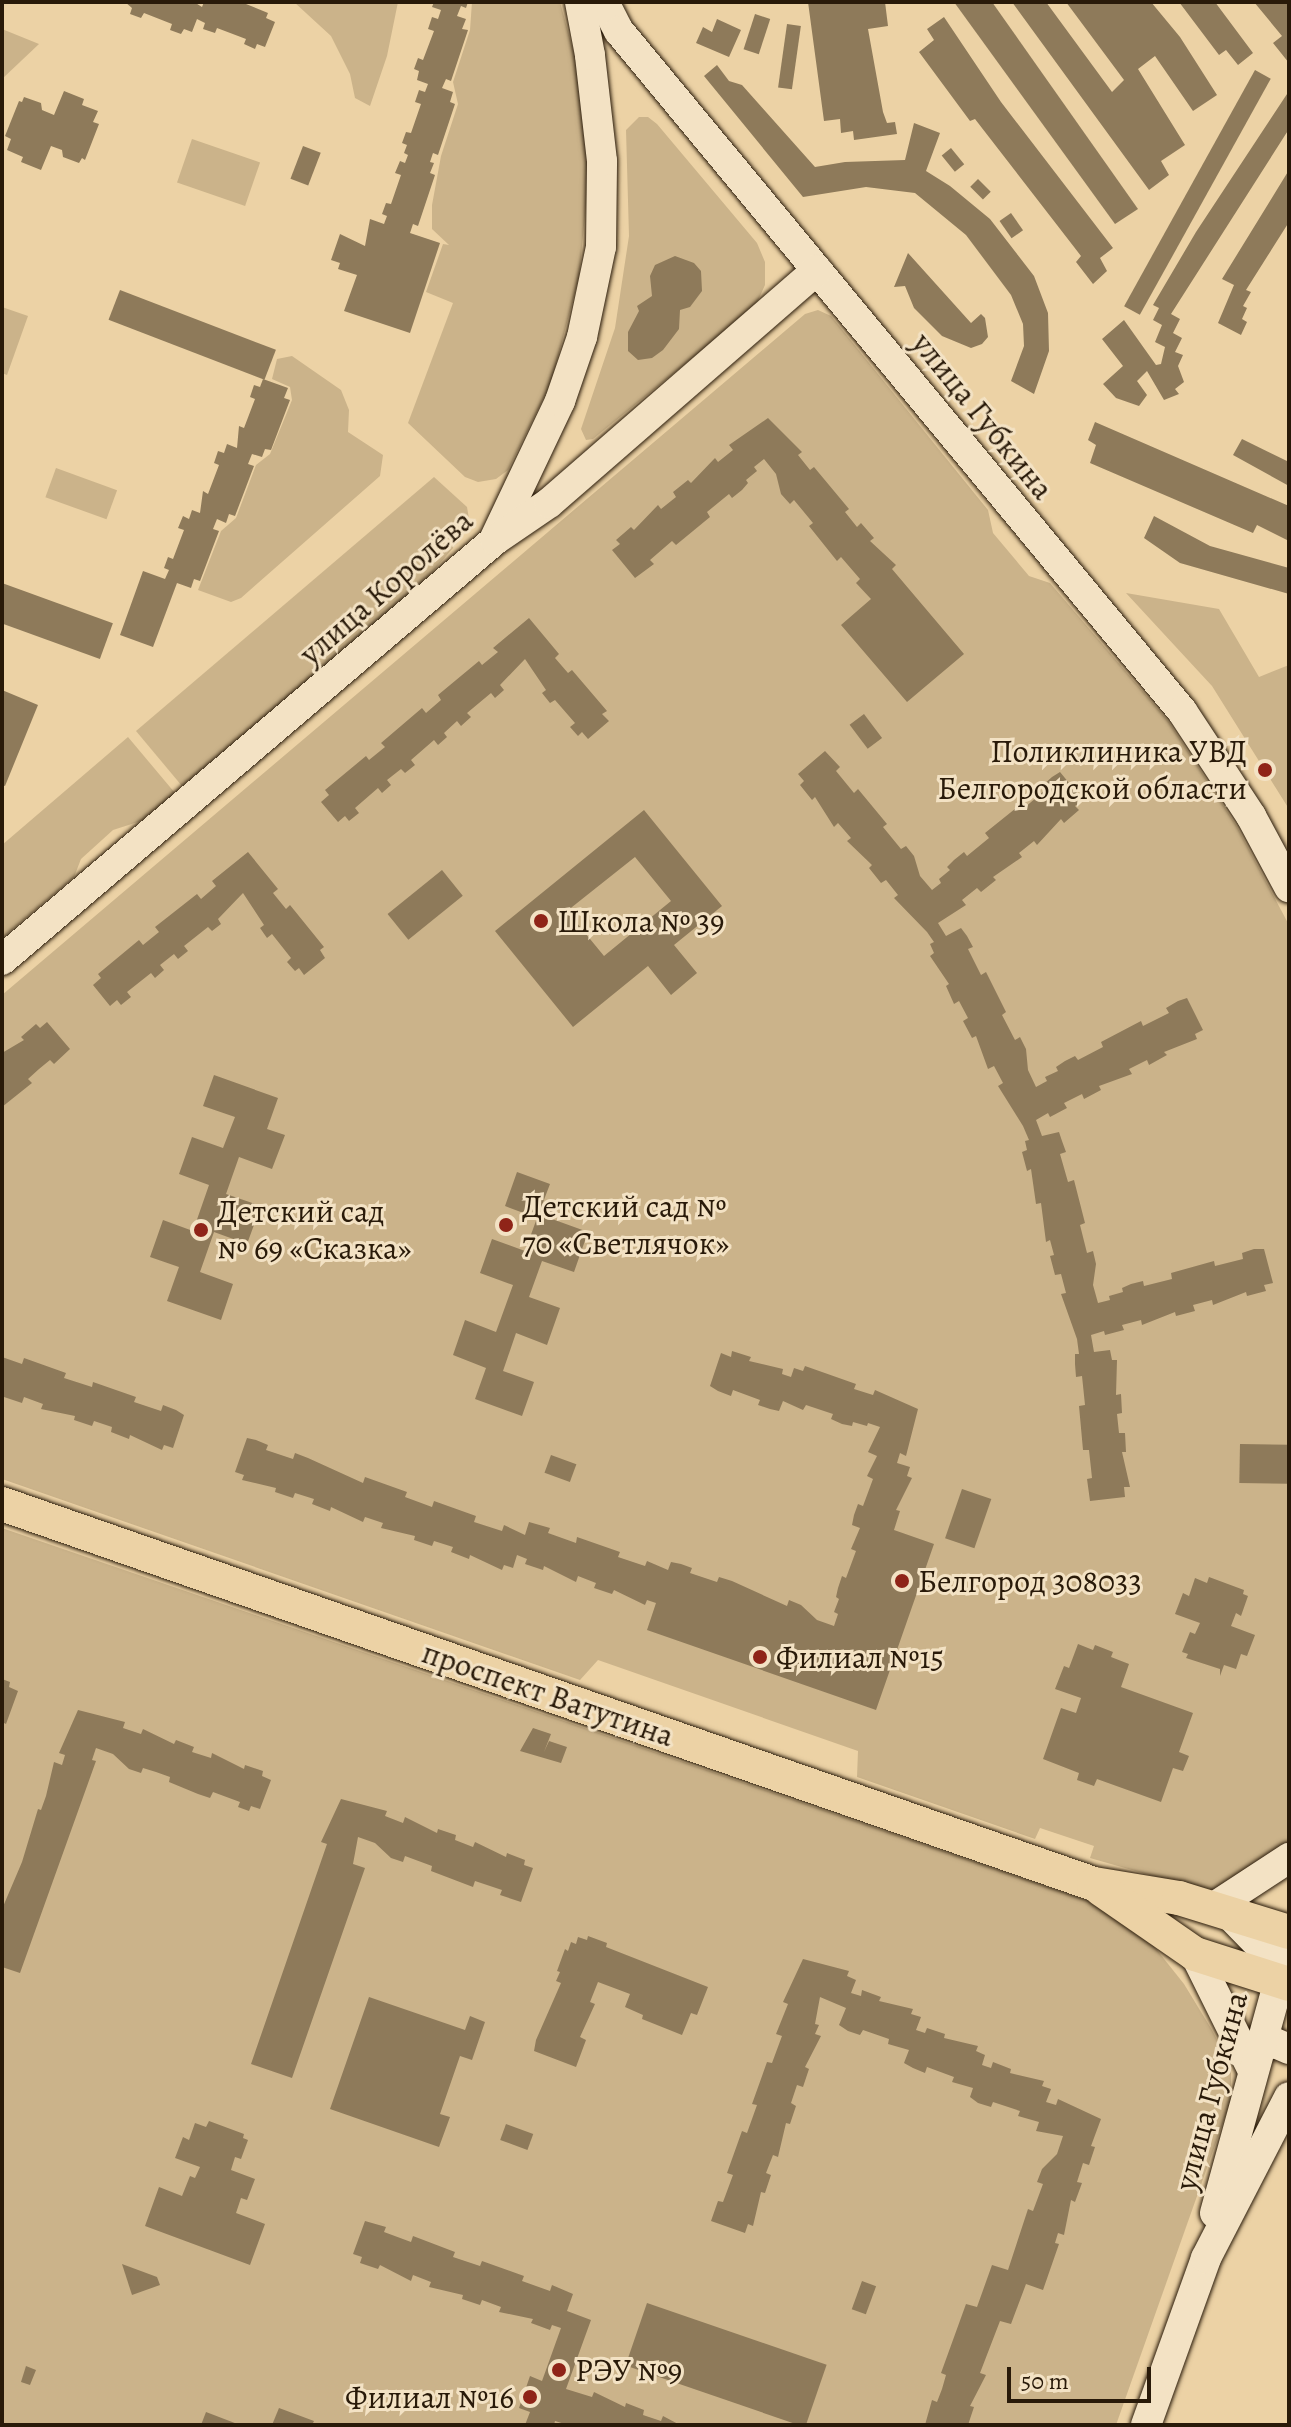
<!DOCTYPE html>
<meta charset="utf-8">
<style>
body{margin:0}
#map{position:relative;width:1291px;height:2427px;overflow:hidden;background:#ecd2a5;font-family:Alegreya,serif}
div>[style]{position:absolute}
.green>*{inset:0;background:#cbb38a;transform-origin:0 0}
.building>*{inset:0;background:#8e7a5a;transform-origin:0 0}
.roads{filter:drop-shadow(0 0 2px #291a09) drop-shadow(0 0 2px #291a09)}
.secondary>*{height:30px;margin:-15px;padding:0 15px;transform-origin:15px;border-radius:15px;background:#f3e2c4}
.primary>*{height:34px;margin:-17px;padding:0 17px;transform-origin:17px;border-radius:17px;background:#ecd2a5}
.dots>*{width:22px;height:22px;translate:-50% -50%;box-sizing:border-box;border:4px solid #f3e2c4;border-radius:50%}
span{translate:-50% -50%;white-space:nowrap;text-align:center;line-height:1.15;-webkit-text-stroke:6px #f3e2c4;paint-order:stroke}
.street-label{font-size:32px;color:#291a09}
.poi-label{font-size:32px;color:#291a09}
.right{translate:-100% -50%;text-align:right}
.left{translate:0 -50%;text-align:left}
.frame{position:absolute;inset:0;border:4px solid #291a09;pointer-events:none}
.scale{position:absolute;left:1007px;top:2367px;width:144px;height:36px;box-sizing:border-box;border:4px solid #291a09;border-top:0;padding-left:10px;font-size:24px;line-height:28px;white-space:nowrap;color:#291a09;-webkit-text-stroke:6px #f3e2c4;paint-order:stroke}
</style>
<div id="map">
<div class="green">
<i style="clip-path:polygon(294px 2px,398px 2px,387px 56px,370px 106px,355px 98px,350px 74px,331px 36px)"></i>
<i style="clip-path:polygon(472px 2px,560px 2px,579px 72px,587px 135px,587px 194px,579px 277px,551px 383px,508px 470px,496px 479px,478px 482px,465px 477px,408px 423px,453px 303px,426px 292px,443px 244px,449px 245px,432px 229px,432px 205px,441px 156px,458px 104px,453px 82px,470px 30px)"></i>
<i style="clip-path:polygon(2px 29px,39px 44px,2px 79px)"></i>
<i style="clip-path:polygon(639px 117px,648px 117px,657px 124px,757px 243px,765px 262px,765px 285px,755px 307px,593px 439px,586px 440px,581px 429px,615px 328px,629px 236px,626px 130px)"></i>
<i style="left:192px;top:139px;width:72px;height:46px;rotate:19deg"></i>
<i style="clip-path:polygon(2px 307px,28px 316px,7px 375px,2px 373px)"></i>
<i style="clip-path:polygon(818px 310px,831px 316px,988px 510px,993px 533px,1029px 576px,1050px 583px,1168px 721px,1236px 825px,1289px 925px,1289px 1844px,1215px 1890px,1181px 1884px,1090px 1858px,1094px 1846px,1040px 1828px,1035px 1839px,857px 1777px,858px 1751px,598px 1660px,580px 1680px,2px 1479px,2px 995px,805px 314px)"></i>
<i style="clip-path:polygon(292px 356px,341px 390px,349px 410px,348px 432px,383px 455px,380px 476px,241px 598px,231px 602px,198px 590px,221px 531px,236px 518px,256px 465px,270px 454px,292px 400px,290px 387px,272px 379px,277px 359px)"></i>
<i style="left:56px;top:468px;width:65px;height:31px;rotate:20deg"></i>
<i style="clip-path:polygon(434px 477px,467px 507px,469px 519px,460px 540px,420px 586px,182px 786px,136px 731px)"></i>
<i style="clip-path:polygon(1126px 593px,1219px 609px,1259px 677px,1289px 665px,1289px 809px,1212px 686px)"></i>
<i style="clip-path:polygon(128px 737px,175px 793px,141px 821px,113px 830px,81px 859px,74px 877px,2px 938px,2px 845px)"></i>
<i style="clip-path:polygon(2px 1528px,1091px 1902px,1153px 1945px,1184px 1984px,1212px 2030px,1231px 2067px,1231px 2100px,1116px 2425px,2px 2425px)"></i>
</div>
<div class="building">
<i style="clip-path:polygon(125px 2px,194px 2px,202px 7px,204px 2px,241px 2px,268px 13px,266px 18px,275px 22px,265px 47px,257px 44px,255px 49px,244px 44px,246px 39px,217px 28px,215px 33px,203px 29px,205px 23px,197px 19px,192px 32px,184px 29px,181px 34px,170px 30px,172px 24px,144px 13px,141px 18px,130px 14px,132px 8px)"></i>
<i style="clip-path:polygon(434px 2px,468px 2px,466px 8px,461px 6px,457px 16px,466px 19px,462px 29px,468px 30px,451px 81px,446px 79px,442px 88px,453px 92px,450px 102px,455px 104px,438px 155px,433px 153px,430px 162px,434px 163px,430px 173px,435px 175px,418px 226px,413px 224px,410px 233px,440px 243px,410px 333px,344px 311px,357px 275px,338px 269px,340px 263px,331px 260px,340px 234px,365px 246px,370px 219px,384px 224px,387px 216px,382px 214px,386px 203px,391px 204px,401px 175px,395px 173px,400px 161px,405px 163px,408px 155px,404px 153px,407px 145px,402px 143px,406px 132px,411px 133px,421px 104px,415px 102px,419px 90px,425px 92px,428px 84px,417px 80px,419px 71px,414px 69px,418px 58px,423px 60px,434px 31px,428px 29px,432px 17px,438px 19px,441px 10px,432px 7px)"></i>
<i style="clip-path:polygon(808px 2px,885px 2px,888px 26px,868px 29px,883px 112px,887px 123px,895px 122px,897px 134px,854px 140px,853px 131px,841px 133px,840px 119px,824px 121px)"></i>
<i style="clip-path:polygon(954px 2px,992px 2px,1138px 209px,1115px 224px)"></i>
<i style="clip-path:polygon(1012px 2px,1046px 2px,1112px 92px,1124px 80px,1066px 2px,1151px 2px,1180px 37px,1217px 95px,1193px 111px,1155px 56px,1138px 69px,1185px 145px,1161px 161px,1169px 175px,1149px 190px)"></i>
<i style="clip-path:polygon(1179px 2px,1215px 2px,1253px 53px,1238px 65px,1226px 50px,1219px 55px)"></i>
<i style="clip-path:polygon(1254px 2px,1289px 4px,1289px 63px,1273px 43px,1282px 36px)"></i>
<i style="left:755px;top:14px;width:16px;height:37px;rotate:18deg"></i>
<i style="clip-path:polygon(944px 17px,1001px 102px,1113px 248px,1100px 258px,1107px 271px,1093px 284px,1076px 262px,1081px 256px,975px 119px,970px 121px,919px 52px,934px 40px,927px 29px)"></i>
<i style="clip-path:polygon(717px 19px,741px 30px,729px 57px,696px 43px,703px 27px,712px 32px)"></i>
<i style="left:787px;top:24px;width:14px;height:64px;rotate:8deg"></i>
<i style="clip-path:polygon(717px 65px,729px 81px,742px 85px,815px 167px,845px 162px,905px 160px,914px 123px,940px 133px,926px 171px,950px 186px,990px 219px,1034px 276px,1048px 313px,1049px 351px,1034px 394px,1011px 381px,1024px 346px,1023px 324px,1011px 295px,966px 235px,915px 193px,866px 187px,803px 197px,704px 76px)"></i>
<i style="left:1255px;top:70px;width:18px;height:270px;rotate:29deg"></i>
<i style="clip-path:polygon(64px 91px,84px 99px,82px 105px,98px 111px,93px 122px,99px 124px,85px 160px,82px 158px,79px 163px,63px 157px,62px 150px,51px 146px,41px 170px,21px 162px,23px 157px,7px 150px,11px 139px,5px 136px,19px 101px,22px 102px,24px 97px,41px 103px,42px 110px,54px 115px)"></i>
<i style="clip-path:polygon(1289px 91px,1289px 129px,1171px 314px,1180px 319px,1173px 333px,1182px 338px,1175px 352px,1183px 355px,1178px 366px,1184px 382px,1175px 389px,1179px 394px,1164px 400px,1147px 371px,1137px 381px,1147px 395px,1139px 406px,1116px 398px,1103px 384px,1123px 366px,1102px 339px,1124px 320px,1156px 365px,1161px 364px,1165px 347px,1155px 342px,1162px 325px,1153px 320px,1159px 308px,1153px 305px,1196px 232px)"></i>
<i style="left:303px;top:146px;width:19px;height:35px;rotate:21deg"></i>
<i style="left:951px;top:148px;width:21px;height:12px;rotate:51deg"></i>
<i style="clip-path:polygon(1289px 170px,1289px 222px,1246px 290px,1251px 292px,1243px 306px,1247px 308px,1242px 319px,1247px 322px,1241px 335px,1218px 323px,1234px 285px,1222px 279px)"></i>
<i style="left:978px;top:179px;width:18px;height:11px;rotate:45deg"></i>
<i style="left:1011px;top:213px;width:21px;height:14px;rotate:55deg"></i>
<i style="clip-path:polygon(908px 253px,971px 323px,981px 314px,985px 318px,988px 337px,982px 344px,971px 348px,942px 336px,914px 308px,905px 286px,894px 287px)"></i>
<i style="clip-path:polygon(675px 256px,694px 263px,701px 271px,702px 291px,690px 307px,680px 310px,679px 329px,663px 350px,652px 358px,638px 360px,628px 351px,628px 332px,639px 311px,637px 306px,652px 296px,650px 276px,655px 265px)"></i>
<i style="left:120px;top:290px;width:167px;height:32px;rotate:21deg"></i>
<i style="clip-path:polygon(263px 379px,288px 388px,284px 398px,290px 400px,271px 450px,265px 449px,262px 457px,252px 454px,248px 464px,254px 466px,235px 516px,229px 514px,226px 523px,217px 519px,213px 529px,219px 531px,200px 581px,194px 579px,191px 588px,177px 583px,153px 647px,120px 635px,143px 571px,165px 579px,169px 570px,164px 568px,168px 557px,173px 559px,184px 530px,178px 528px,183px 516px,189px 519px,192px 510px,200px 513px,203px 491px,208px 494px,219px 465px,214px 463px,218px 451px,224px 453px,227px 444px,237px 448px,239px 426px,244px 428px,255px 399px,250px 397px,254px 385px,260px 387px)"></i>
<i style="clip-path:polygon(768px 418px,802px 452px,798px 455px,810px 470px,814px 467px,849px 509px,845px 512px,857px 527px,861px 523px,874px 538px,870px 541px,896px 565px,892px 569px,964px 654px,907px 702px,841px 625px,871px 599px,856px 583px,860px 579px,841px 557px,837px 561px,809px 526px,813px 523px,794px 500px,790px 504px,781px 494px,776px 474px,764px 459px,754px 467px,757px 471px,746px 480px,748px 483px,742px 490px,732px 498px,729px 494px,707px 512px,710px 517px,676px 545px,672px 541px,650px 560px,654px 564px,635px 578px,612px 550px,620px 544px,616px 540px,631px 527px,634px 530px,658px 505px,661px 509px,676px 497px,673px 492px,688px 480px,691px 483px,715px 458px,718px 462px,733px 450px,729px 445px)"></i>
<i style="clip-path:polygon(1095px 422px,1289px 506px,1289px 541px,1257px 525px,1253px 533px,1090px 463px,1096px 445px,1088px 440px)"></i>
<i style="clip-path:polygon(1242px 439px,1289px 462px,1289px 486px,1233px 455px)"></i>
<i style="clip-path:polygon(1154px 516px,1210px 546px,1289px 568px,1289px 594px,1180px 563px,1144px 538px)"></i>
<i style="left:2px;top:583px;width:118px;height:38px;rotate:20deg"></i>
<i style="clip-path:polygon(529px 618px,559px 654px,555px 658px,568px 673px,572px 670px,607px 711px,602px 714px,609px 721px,588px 739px,582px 732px,578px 736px,570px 727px,575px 723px,555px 700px,550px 703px,542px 693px,546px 690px,525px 659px,500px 685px,504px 690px,495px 698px,491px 693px,467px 713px,471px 717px,461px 726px,457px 721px,444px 733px,447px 737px,438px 745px,434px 740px,411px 760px,415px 765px,405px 773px,401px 769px,387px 780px,391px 785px,382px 793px,378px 788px,355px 808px,359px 813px,349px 821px,345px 816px,338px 822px,321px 802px,329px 795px,325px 790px,366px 756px,369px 760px,385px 747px,381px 743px,422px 708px,426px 713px,441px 700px,438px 695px,479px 661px,482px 665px,498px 652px,493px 648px)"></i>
<i style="clip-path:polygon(2px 690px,38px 705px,5px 786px,2px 785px)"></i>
<i style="left:864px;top:714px;width:30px;height:18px;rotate:53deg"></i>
<i style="clip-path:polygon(825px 751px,840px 767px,836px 771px,854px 793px,858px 789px,887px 824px,883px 827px,901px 849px,906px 846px,914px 856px,920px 876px,932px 890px,941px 883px,939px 879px,950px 870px,947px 867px,954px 860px,964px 852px,967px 856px,989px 838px,985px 833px,1020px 805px,1023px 809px,1045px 790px,1042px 786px,1052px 777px,1060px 772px,1083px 800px,1075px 806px,1079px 810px,1064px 823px,1061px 819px,1037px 845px,1034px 841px,1019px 853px,1022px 857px,993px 877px,996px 880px,981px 892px,977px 888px,962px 900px,966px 905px,938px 923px,946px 936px,961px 928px,967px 936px,973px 947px,968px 949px,981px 975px,986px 972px,1006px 1012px,1002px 1015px,1015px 1040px,1020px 1037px,1026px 1049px,1028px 1070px,1036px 1087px,1047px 1081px,1045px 1077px,1058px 1071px,1056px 1067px,1065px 1061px,1075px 1056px,1078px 1060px,1103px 1047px,1101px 1042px,1141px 1021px,1143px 1026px,1169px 1013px,1166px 1008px,1178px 1001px,1187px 998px,1203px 1030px,1195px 1034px,1197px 1039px,1164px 1052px,1167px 1055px,1149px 1065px,1147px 1060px,1129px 1069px,1132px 1074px,1099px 1086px,1101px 1090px,1084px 1099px,1082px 1094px,1064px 1103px,1067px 1108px,1050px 1117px,1048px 1113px,1036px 1120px,1042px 1136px,1059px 1132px,1062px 1141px,1066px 1152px,1060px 1154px,1068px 1182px,1074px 1180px,1085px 1223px,1080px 1225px,1087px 1253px,1093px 1251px,1096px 1264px,1093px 1285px,1098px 1303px,1110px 1300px,1109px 1296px,1123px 1292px,1122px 1288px,1131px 1284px,1143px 1281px,1144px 1286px,1172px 1279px,1171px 1273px,1214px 1261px,1215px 1266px,1243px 1259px,1242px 1253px,1254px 1249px,1264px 1249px,1273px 1283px,1264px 1285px,1266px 1291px,1247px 1296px,1246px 1292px,1213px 1305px,1212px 1300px,1193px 1305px,1195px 1311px,1176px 1316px,1175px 1312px,1142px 1325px,1141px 1320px,1122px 1325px,1124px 1330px,1105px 1335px,1104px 1331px,1091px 1335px,1094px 1352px,1110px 1350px,1112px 1360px,1117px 1360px,1116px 1395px,1121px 1394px,1122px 1413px,1117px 1414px,1119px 1433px,1125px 1433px,1126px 1452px,1122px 1452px,1130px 1487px,1124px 1487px,1125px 1497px,1090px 1501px,1087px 1479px,1092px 1478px,1089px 1450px,1083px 1450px,1079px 1406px,1085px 1405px,1082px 1376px,1076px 1377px,1075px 1364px,1075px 1354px,1079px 1354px,1077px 1339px,1061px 1294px,1066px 1293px,1061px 1274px,1055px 1275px,1050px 1256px,1054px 1255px,1050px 1240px,1046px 1242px,1041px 1203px,1036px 1204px,1031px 1169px,1027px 1171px,1022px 1152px,1027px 1150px,1025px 1141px,1029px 1140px,1023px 1126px,998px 1086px,1003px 1083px,994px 1066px,988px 1069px,976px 1036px,972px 1038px,963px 1021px,968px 1018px,959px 1001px,954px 1004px,946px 986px,949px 984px,930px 956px,934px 953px,930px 944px,934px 942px,927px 932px,894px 898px,898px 895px,886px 880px,881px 883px,869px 868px,872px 865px,847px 841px,851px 838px,838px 823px,834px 827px,815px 797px,812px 800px,800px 785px,804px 781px,798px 774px)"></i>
<i style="clip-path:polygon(evenodd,644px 810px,722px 906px,674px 945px,697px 973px,671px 995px,648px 966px,573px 1027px,495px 931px,644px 810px,635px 857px,671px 901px,604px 956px,567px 911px,635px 857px)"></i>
<i style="clip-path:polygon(248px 852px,278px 889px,273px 893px,286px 909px,290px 905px,324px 947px,320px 950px,325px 958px,304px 975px,299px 968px,295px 971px,287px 962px,291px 958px,272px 934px,267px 938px,260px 928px,264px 925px,243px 893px,218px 919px,221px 924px,212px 931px,208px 927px,184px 946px,188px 951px,178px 959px,174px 954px,160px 965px,164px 970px,155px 978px,151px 973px,127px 992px,131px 997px,121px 1005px,117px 1000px,110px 1006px,93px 985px,101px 978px,98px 974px,139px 940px,143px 945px,159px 932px,155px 927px,197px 894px,201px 899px,216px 886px,212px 881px)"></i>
<i style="left:442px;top:870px;width:33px;height:70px;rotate:51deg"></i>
<i style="clip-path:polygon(47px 1022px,70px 1049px,54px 1064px,50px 1060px,39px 1069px,28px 1079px,32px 1083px,2px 1107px,2px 1053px,24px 1040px,21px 1037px,36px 1024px,40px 1028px)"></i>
<i style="clip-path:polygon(214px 1075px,278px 1098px,267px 1129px,285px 1135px,272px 1169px,239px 1157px,226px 1194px,261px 1206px,247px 1244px,214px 1232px,200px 1272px,233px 1284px,221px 1320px,167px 1301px,179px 1267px,150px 1257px,163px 1220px,193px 1231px,209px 1185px,179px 1174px,192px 1137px,223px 1148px,235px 1117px,203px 1106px)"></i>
<i style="clip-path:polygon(517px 1172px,550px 1184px,542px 1205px,556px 1210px,552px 1219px,588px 1232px,574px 1272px,542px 1261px,529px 1297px,560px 1308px,547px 1345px,516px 1333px,503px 1371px,534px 1382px,522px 1416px,475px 1399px,486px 1368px,453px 1355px,465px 1320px,496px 1332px,513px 1285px,480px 1273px,492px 1239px,525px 1251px,537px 1218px,505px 1206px)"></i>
<i style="clip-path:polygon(732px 1351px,751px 1357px,749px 1361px,783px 1369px,782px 1374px,791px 1377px,794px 1368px,803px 1371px,805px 1366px,856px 1384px,854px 1389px,873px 1395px,875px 1390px,918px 1409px,906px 1456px,900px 1453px,897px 1463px,910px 1467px,907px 1476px,912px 1478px,896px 1510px,900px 1511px,894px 1530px,934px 1544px,876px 1710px,647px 1630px,656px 1603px,647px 1600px,645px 1605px,614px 1590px,612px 1594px,594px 1588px,596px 1583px,578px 1576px,576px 1582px,544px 1566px,543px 1570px,525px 1564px,527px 1559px,517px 1555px,513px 1568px,504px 1565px,502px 1570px,470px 1555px,469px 1559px,451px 1552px,453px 1547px,434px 1541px,432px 1546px,414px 1540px,415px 1536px,381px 1528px,383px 1523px,365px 1517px,363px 1522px,331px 1507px,330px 1511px,312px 1504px,314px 1499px,295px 1493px,293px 1498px,275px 1492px,276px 1488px,242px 1480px,244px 1475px,235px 1472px,247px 1438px,256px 1440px,268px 1445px,266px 1450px,293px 1459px,295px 1453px,308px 1458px,363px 1483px,365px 1477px,407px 1492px,405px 1497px,432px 1507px,434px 1501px,476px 1516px,474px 1522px,502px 1531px,504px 1525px,525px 1535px,529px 1522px,550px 1528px,548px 1533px,576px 1543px,577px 1537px,620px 1552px,618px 1557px,645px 1566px,647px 1561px,668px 1570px,671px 1562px,681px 1564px,692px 1568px,690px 1573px,717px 1582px,719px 1577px,732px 1581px,787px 1606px,789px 1600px,801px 1605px,817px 1620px,834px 1626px,838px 1614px,834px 1612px,839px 1599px,836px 1597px,838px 1588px,842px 1576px,846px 1578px,856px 1551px,851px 1549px,860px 1528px,852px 1525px,854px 1515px,858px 1504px,863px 1506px,873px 1479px,867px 1476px,877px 1456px,868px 1452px,880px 1427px,868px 1423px,867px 1426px,853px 1422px,852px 1426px,842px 1424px,831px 1419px,833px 1414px,806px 1405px,803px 1410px,783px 1401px,779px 1411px,770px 1409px,758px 1405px,760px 1400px,733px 1390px,731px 1396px,718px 1391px,710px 1386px,721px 1353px,731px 1357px)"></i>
<i style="clip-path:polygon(2px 1357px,22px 1364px,24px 1358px,66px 1373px,64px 1378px,92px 1387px,93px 1382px,136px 1397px,134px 1402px,161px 1411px,163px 1405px,176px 1410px,184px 1415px,173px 1448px,164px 1445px,162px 1450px,130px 1435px,129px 1439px,111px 1432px,112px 1427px,94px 1421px,92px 1426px,74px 1420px,75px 1416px,41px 1409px,43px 1404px,24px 1397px,22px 1403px,4px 1397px)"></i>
<i style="left:1240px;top:1444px;width:49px;height:39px;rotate:1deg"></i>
<i style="left:551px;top:1455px;width:27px;height:19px;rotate:20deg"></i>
<i style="left:962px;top:1489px;width:31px;height:52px;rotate:19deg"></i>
<i style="clip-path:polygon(1209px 1577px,1244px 1590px,1243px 1594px,1248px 1596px,1241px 1616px,1236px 1613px,1231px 1626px,1255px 1635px,1247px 1656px,1241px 1654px,1236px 1669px,1224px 1665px,1220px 1676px,1220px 1669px,1186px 1658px,1188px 1654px,1182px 1652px,1190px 1632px,1195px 1634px,1200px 1623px,1175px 1614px,1183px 1593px,1189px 1596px,1195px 1578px,1207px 1583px)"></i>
<i style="clip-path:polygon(1078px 1644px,1093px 1650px,1095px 1645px,1113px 1652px,1111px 1657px,1129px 1664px,1121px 1687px,1193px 1713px,1179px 1752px,1189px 1756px,1183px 1771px,1173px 1768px,1161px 1802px,1097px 1779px,1094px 1786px,1077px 1780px,1079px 1773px,1043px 1759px,1061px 1708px,1076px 1713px,1081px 1698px,1055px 1689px,1064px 1666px,1069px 1668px)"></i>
<i style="clip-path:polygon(2px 1679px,10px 1682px,9px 1687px,18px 1691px,6px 1724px,2px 1722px)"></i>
<i style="clip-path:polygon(78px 1710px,125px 1722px,123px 1728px,141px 1734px,143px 1729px,174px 1744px,176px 1740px,194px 1747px,192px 1752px,211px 1758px,212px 1753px,244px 1769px,245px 1765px,263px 1771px,262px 1776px,271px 1780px,260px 1809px,251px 1806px,249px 1811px,238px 1807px,240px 1802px,213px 1792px,210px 1798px,198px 1794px,169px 1782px,170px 1777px,156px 1772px,143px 1768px,141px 1773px,129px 1769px,113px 1754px,96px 1748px,92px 1760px,96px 1761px,20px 1973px,2px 1967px,2px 1909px,22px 1862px,38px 1809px,41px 1810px,46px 1796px,54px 1762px,62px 1765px,65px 1755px,59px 1753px)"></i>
<i style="clip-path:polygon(533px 1728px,551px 1734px,544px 1752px,549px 1741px,567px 1747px,561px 1763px,520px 1751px)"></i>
<i style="clip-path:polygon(341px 1799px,387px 1811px,385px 1816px,403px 1823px,405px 1817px,437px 1833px,438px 1829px,456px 1835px,455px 1840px,473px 1847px,475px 1842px,506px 1857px,507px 1853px,525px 1860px,524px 1865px,533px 1868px,521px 1902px,500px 1895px,502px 1890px,475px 1881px,473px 1887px,431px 1871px,432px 1866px,405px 1856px,403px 1862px,391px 1858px,375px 1843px,358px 1837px,353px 1864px,365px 1868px,292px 2078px,251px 2064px,327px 1844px,321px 1842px)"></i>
<i style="clip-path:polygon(588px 1936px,607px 1943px,606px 1947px,708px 1987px,697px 2015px,691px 2013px,682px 2035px,642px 2019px,643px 2015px,625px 2007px,630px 1994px,598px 1982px,590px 2002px,595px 2004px,580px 2037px,586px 2040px,576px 2067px,534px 2051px,536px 2040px,561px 1983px,556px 1981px,560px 1972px,557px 1971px,565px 1949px,568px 1951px,571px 1942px,576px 1944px,578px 1937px,587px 1940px)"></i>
<i style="clip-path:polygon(803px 1959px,849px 1971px,847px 1976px,856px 1980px,851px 1993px,861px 1996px,862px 1990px,881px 1997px,879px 2001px,913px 2009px,911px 2014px,921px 2017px,916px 2030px,925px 2033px,927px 2028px,945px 2034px,944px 2038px,978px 2046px,976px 2051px,985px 2055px,982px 2065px,991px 2068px,993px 2062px,1011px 2069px,1010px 2073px,1044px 2081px,1042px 2086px,1051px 2089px,1046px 2102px,1056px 2105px,1058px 2099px,1101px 2119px,1091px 2146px,1095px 2147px,1089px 2165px,1083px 2163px,1077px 2182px,1082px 2183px,1075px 2202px,1071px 2200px,1064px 2235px,1058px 2233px,1055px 2243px,1059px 2244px,1043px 2290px,1026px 2284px,1011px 2324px,1000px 2321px,980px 2373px,986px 2375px,970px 2406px,974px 2407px,968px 2425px,925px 2425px,932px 2400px,937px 2402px,942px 2389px,946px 2375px,941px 2373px,966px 2304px,977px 2307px,992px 2265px,1008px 2270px,1028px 2209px,1033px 2211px,1043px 2184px,1037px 2182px,1042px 2169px,1057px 2154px,1063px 2136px,1036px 2131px,1039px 2122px,1018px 2116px,1020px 2111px,993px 2102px,991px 2107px,978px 2103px,970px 2097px,973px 2088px,952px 2082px,954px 2077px,927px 2067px,925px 2073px,913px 2068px,904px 2063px,909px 2050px,888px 2044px,889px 2039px,863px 2030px,860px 2035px,848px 2031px,839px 2025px,846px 2008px,820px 1997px,815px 2024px,819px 2025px,815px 2034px,821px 2036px,805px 2067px,809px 2069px,803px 2087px,797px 2085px,791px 2103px,796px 2106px,790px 2124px,786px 2123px,778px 2157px,773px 2155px,766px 2173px,771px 2175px,765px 2193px,761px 2192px,753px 2226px,748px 2224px,745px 2233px,711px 2221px,718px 2201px,723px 2202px,733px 2175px,727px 2173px,742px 2131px,747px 2133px,757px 2105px,752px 2104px,767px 2062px,772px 2063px,782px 2036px,776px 2034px,788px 2004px,783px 2002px)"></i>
<i style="clip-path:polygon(369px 1997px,465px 2030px,470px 2016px,485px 2022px,472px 2060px,460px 2056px,440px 2114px,450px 2117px,439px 2147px,330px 2109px)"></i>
<i style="clip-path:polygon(209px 2121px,244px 2134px,243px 2138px,248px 2140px,241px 2159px,235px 2157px,231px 2170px,255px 2179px,247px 2200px,241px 2198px,236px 2213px,265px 2224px,250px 2265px,145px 2226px,159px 2187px,182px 2196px,190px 2176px,195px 2178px,200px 2167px,175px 2158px,183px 2137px,189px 2140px,195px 2123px,206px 2127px)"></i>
<i style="left:506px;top:2124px;width:29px;height:17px;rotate:20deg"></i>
<i style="clip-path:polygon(365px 2221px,386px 2227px,384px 2232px,411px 2242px,413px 2236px,455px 2252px,453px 2257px,480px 2266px,482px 2261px,524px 2276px,522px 2281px,550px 2291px,552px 2285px,573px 2294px,567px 2311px,591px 2320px,566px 2389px,592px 2397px,594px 2392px,625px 2407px,626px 2403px,644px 2410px,643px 2415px,661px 2421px,663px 2416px,680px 2425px,568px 2425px,555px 2421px,554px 2425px,525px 2425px,530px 2412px,519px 2408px,530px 2376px,542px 2381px,561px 2328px,552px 2325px,550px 2330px,531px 2323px,533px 2319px,499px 2312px,501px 2307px,482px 2300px,480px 2305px,462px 2299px,463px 2295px,429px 2287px,431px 2282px,413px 2275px,411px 2281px,380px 2265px,378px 2269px,360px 2263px,362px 2257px,353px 2254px)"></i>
<i style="clip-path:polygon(122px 2264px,157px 2277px,160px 2285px,132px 2295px)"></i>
<i style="left:862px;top:2281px;width:15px;height:30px;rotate:20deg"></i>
<i style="left:647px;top:2303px;width:190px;height:66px;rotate:19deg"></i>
<i style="clip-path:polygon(26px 2366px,36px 2370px,30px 2385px,21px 2382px)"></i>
<i style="clip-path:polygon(279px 2408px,314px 2421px,312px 2425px,272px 2425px)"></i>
<i style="clip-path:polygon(206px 2412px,240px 2425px,201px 2425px)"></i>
</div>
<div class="roads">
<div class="secondary">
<i style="left:604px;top:2px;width:33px;rotate:63deg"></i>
<i style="left:619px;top:31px;width:883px;rotate:50.38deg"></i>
<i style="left:1182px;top:711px;width:126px;rotate:56.7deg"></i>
<i style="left:1251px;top:816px;width:81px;rotate:61.8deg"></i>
<i style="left:495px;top:538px;width:152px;rotate:-64.6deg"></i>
<i style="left:560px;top:401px;width:68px;rotate:-71deg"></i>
<i style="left:582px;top:337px;width:92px;rotate:-78.1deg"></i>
<i style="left:601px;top:247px;width:86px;rotate:-89.3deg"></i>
<i style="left:602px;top:161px;width:107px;rotate:-96.5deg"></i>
<i style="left:590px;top:55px;width:54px;rotate:-100.7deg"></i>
<i style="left:2px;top:960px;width:648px;rotate:-40.43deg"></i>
<i style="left:495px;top:540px;width:65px;rotate:-34.4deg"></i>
<i style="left:549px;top:503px;width:355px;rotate:-41deg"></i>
<i style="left:1214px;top:1907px;width:90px;rotate:-33.2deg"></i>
<i style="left:1227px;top:1912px;width:49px;rotate:45.8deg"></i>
<i style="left:1261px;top:1947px;width:48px;rotate:64deg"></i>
<i style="left:1195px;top:1954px;width:131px;rotate:63.6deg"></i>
<i style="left:1261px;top:2046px;width:14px;rotate:-12deg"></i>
<i style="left:1275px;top:2043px;width:15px;rotate:23deg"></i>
<i style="left:1215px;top:2213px;width:278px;rotate:-74.6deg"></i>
<i style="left:1146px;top:2425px;width:177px;rotate:-70.2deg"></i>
<i style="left:1206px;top:2258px;width:181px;rotate:-62.7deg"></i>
</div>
<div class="primary">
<i style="left:2px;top:1504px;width:1156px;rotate:19.19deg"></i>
<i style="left:1094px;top:1884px;width:86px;rotate:9.4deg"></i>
<i style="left:1179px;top:1898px;width:115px;rotate:17.2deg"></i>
<i style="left:1101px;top:1889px;width:114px;rotate:34.7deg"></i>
<i style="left:1195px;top:1954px;width:99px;rotate:17.7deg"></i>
</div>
</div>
<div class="dots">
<i style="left:1265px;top:770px;background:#8f2418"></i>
<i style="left:541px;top:921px;background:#8f2418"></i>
<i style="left:506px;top:1225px;background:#8f2418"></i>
<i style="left:201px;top:1230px;background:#8f2418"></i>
<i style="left:902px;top:1581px;background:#8f2418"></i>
<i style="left:760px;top:1657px;background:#8f2418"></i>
<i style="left:559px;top:2370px;background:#8f2418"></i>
<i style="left:530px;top:2397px;background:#8f2418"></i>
</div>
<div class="street-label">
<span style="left:983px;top:416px;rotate:51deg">улица Губкина</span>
<span style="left:386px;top:587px;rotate:-41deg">улица Королёва</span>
<span style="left:548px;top:1694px;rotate:19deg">проспект Ватутина</span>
<span style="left:1211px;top:2091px;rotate:-75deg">улица Губкина</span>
</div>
<div class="poi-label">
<span class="right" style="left:1247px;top:770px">Поликлиника УВД<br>Белгородской области</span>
<span class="left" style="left:557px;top:921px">Школа № 39</span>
<span class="left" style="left:522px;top:1225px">Детский сад №<br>70 «Светлячок»</span>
<span class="left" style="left:217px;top:1230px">Детский сад<br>№ 69 «Сказка»</span>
<span class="left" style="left:918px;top:1581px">Белгород 308033</span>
<span class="left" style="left:776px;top:1657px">Филиал №15</span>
<span class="left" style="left:575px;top:2370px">РЭУ №9</span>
<span class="right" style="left:514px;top:2397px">Филиал №16</span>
</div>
<div class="frame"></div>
<div class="scale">50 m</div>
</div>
